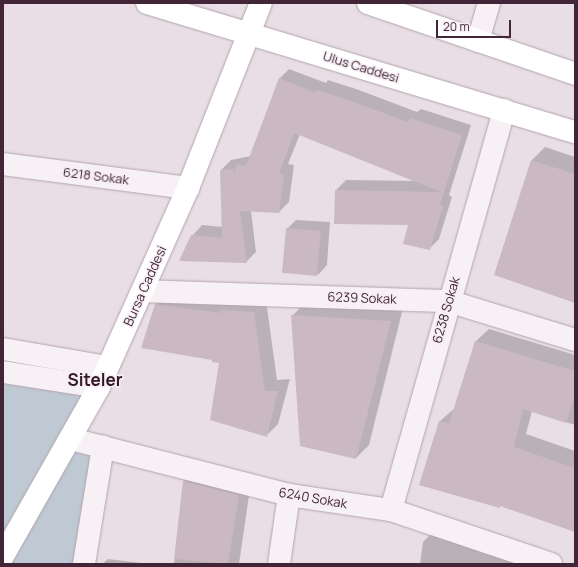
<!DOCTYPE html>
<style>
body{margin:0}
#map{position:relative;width:578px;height:567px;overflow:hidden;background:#e9dee5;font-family:Manrope,sans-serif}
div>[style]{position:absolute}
.green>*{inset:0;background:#bec9d4}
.shadow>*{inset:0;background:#0003}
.building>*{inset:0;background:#cab8c3;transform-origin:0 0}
.roads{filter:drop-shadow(0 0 1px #b4a3ad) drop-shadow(0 0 1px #b4a3ad)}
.minor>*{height:22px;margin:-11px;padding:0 11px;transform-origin:11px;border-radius:11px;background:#f7f1f5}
.tertiary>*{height:22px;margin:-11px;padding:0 11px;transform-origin:11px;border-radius:11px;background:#f7f1f5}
.secondary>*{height:22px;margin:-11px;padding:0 11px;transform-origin:11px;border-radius:11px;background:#fff}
.primary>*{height:22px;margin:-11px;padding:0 11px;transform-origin:11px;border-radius:11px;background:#fff}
span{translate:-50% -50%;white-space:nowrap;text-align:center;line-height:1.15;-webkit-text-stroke:3px #f7eef4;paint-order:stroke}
.street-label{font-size:13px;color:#422637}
.district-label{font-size:17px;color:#321827;font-weight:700}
.frame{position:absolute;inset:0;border:4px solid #422637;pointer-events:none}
.scale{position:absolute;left:436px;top:20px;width:75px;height:18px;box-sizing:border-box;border:2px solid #422637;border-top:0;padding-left:5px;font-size:12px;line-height:14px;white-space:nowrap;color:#422637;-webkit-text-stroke:3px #f7eef4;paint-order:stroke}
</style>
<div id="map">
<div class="green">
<i style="clip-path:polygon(3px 372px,99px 387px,71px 439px,103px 447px,84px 564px,3px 564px)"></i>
</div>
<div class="shadow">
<i style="clip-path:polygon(289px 69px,326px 83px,328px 80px,359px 90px,417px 112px,421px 109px,471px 125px,449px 195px,452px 197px,439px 239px,429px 249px,410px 224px,336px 190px,346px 180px,418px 181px,300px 134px,288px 164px,294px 165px,289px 202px,279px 212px,251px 211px,256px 252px,246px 262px,192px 236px,202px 225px,223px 227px,221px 170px,231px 160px,251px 156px,279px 79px)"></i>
<i style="clip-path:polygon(545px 147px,575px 157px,575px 302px,532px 160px)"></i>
<i style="clip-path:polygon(296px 220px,330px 222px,327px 265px,318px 275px,287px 229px)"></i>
<i style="clip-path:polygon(168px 292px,266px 300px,277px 380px,290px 379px,278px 424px,266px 436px,220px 362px,214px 359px,156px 304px)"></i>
<i style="clip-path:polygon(305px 303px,403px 308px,369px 445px,356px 458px,292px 316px)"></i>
<i style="clip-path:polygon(489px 329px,575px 355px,575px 425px,532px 411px,526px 434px,575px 451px,575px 531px,501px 505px,499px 507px,420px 485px,440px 421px,454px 409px,476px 341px)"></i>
<i style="clip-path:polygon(197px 468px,251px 482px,239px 564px,174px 564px,184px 481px)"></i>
<i style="clip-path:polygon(436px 529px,518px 549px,562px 564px,420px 564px,423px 542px)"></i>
<i style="clip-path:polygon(108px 559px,150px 564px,102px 564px)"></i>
</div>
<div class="building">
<i style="clip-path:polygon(279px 78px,316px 93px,317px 90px,348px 100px,408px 122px,410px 118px,462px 135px,440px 205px,443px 206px,430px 250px,403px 244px,408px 225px,334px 224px,335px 190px,441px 192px,294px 133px,279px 174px,284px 175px,279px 213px,240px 211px,247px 263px,179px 261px,191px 235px,222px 238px,220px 170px,234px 169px,234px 174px,237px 164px,246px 166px)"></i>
<i style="clip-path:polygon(531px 160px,575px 174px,575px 303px,494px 275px)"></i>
<i style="left:286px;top:228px;width:35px;height:45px;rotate:5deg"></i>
<i style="clip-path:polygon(155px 304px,220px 313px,220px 310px,254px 312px,265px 391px,278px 391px,267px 437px,210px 420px,219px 363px,212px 362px,212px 360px,141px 348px)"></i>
<i style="clip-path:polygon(291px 315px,391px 321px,356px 459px,300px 446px)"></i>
<i style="clip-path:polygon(475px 341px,575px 371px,575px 395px,566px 423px,523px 409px,514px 447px,575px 468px,575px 532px,500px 506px,500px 508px,419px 485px,439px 421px,449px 424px)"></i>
<i style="clip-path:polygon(183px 481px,239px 495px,228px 564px,174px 559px)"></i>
</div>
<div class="roads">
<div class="minor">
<i style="left:478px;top:41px;width:40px;rotate:-74deg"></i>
<i style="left:3px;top:164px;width:187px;rotate:7.4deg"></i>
<i style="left:143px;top:291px;width:305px;rotate:1.9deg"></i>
<i style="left:448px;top:301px;width:133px;rotate:17.1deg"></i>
<i style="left:71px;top:439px;width:225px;rotate:14.4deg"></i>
<i style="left:289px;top:495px;width:103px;rotate:8.4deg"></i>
<i style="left:391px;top:510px;width:169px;rotate:18.6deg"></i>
<i style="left:391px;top:510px;width:416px;rotate:-74.2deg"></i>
<i style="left:84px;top:564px;width:119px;rotate:-80.8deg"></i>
<i style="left:279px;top:564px;width:70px;rotate:-81.8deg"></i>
</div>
<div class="tertiary">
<i style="left:3px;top:349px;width:106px;rotate:9.8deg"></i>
<i style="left:3px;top:372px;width:97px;rotate:8.9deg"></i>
</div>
<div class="secondary">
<i style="left:3px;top:556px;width:194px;rotate:-60.4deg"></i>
<i style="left:99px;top:387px;width:218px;rotate:-65.9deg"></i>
<i style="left:188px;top:188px;width:199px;rotate:-68.5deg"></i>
</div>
<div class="primary">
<i style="left:147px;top:3px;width:447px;rotate:16.8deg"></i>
<i style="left:368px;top:3px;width:219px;rotate:18.9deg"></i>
</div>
</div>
<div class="street-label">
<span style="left:361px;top:67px;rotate:17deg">Ulus Caddesi</span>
<span style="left:96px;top:176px;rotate:7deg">6218 Sokak</span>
<span style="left:145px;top:286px;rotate:-66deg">Bursa Caddesi</span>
<span style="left:362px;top:298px;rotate:2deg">6239 Sokak</span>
<span style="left:446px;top:310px;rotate:-74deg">6238 Sokak</span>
<span style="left:313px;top:498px;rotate:10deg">6240 Sokak</span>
</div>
<div class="district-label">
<span style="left:95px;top:380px">Siteler</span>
</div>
<div class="frame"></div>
<div class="scale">20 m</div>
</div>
